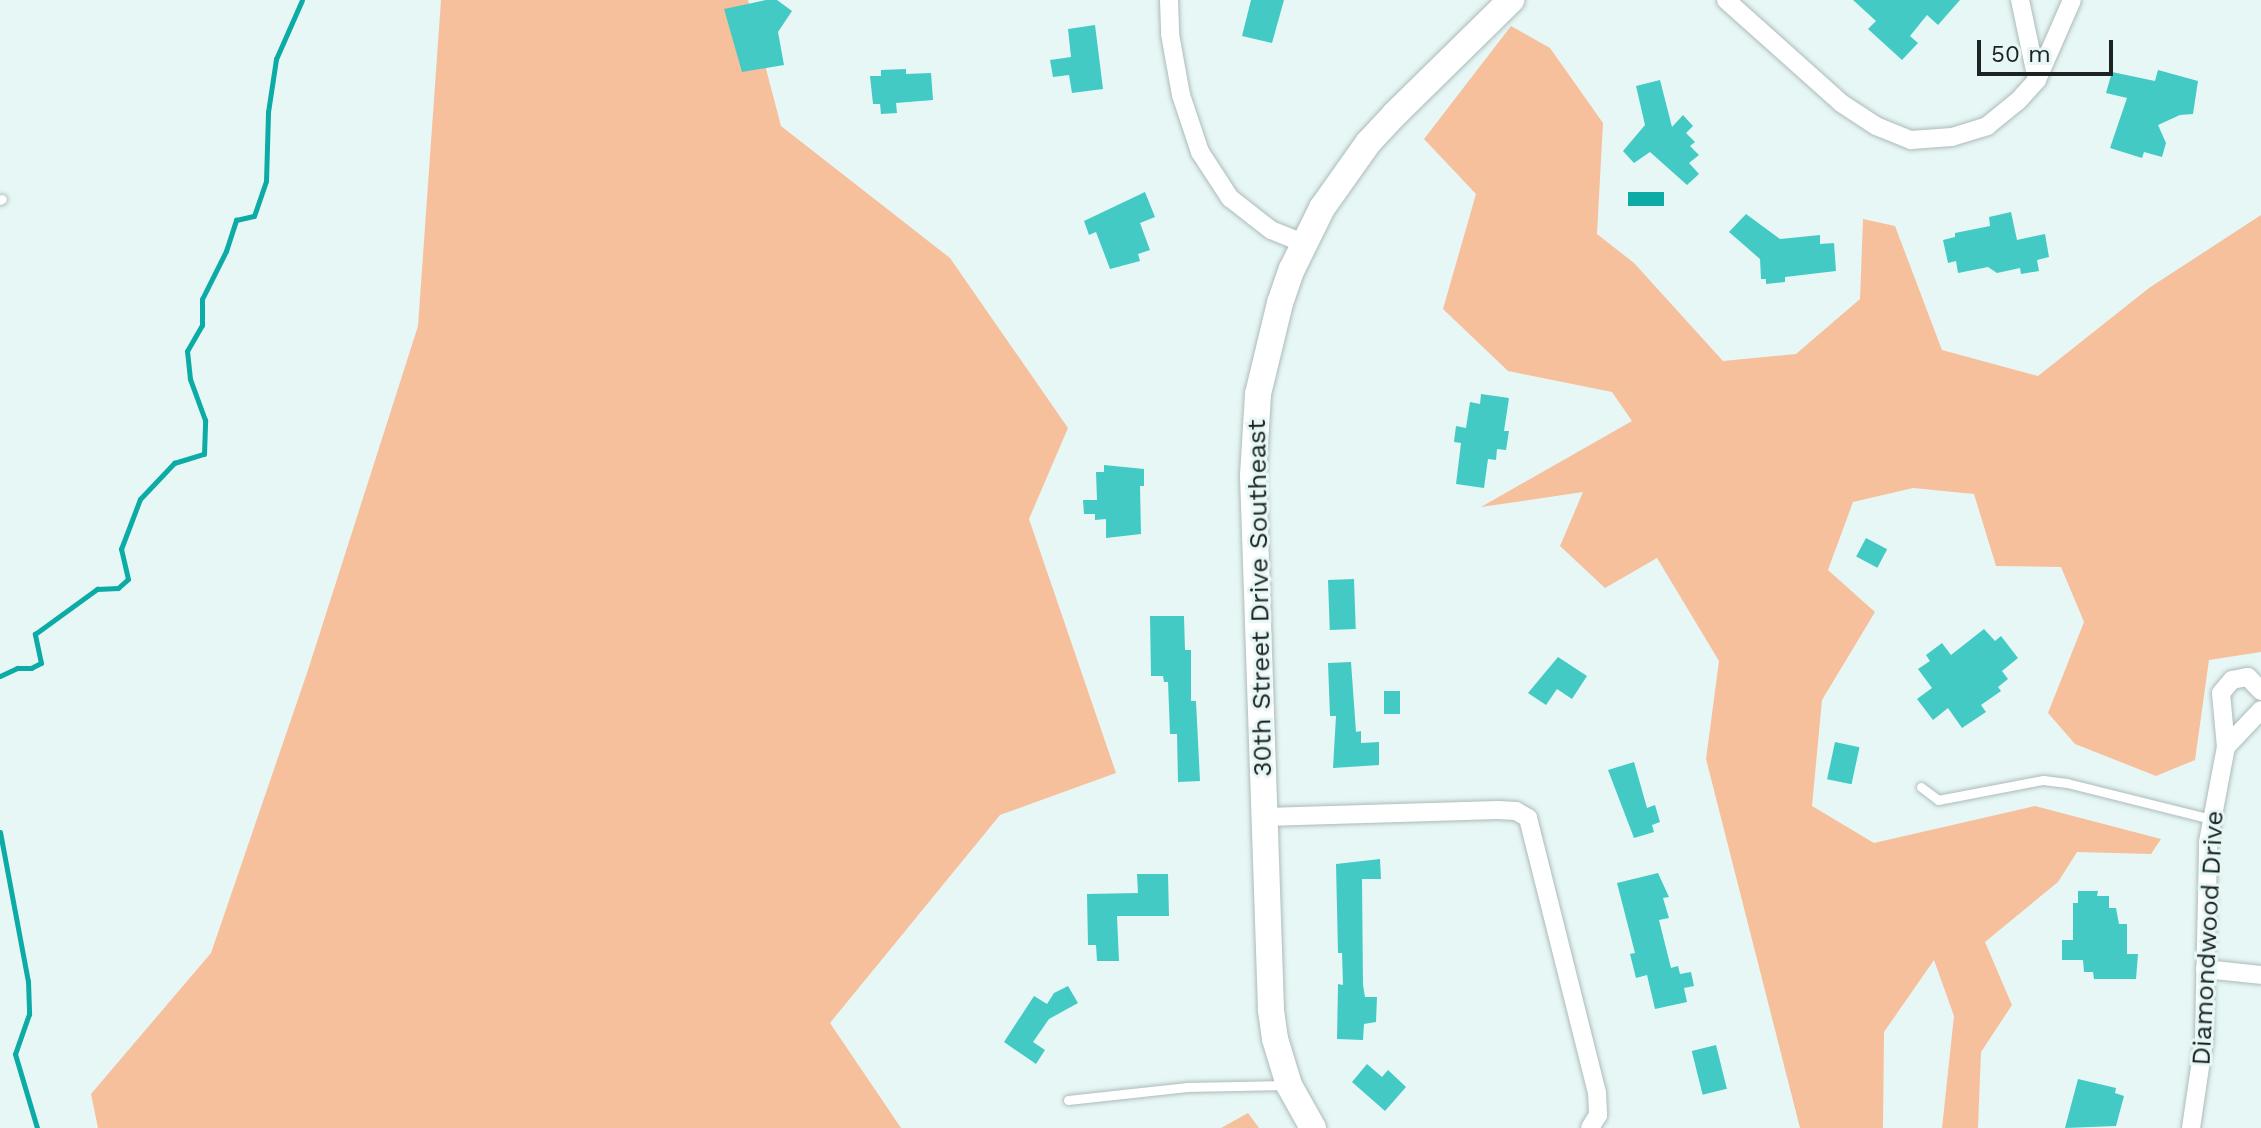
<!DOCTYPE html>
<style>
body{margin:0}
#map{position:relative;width:2261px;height:1128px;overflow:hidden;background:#e7f7f6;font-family:"Work Sans",sans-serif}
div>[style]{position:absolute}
.green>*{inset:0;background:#f7c09c}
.water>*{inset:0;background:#0caba6;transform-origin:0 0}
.stream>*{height:5px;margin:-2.5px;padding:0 2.5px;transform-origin:2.5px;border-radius:2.5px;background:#0caba6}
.building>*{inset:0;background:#44cac4;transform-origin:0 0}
.roads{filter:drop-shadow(0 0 2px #acbbba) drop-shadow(0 0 2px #acbbba)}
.lane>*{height:9px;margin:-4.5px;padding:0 4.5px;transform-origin:4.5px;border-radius:4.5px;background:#fff}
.street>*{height:18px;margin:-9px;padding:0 9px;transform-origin:9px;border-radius:9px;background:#fff}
.secondary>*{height:26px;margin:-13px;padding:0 13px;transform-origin:13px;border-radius:13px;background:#fff}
span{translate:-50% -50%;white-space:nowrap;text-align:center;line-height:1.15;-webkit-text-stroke:6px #e7f7f6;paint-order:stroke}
.street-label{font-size:26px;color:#1d2322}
.scale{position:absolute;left:1977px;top:40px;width:136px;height:36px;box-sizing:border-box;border:4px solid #1d2322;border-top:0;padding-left:10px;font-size:24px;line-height:28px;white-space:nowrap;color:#1d2322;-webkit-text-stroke:6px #e7f7f6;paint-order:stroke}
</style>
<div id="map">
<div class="green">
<i style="clip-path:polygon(441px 0,748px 0,781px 126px,950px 258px,1068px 428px,1029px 519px,1116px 773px,1000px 815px,830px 1023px,901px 1128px,98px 1128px,91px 1094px,211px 953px,308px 670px,418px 326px)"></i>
<i style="clip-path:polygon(1511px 26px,1550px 48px,1603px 123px,1597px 234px,1634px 263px,1723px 361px,1796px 354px,1860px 299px,1863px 219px,1895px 226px,1942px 350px,2038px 376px,2149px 288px,2261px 215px,2261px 652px,2209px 660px,2195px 760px,2156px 776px,2075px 744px,2048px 713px,2084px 622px,2061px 567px,1996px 566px,1974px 494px,1913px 488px,1853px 502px,1828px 570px,1875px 612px,1822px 700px,1812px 806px,1874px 843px,2035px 806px,2161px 839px,2151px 854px,2077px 852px,2058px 882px,1985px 942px,2012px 1005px,1981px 1052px,1978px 1128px,1942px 1128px,1954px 1016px,1934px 960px,1884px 1032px,1883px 1128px,1800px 1128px,1706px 759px,1719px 661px,1657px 558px,1605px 588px,1560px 546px,1583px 492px,1481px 507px,1632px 421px,1612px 392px,1508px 371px,1443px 309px,1476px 194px,1424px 139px)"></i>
<i style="clip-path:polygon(1248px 1113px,1259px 1128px,1221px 1128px)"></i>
</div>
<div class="water">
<i style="left:1628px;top:192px;width:36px;height:14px"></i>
</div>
<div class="stream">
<i style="left:0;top:676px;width:19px;rotate:-25deg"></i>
<i style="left:17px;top:668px;width:14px"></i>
<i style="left:31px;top:668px;width:11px;rotate:-27deg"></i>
<i style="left:41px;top:663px;width:30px;rotate:-102deg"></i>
<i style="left:35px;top:634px;width:77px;rotate:-36deg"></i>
<i style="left:97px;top:589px;width:21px;rotate:-3deg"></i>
<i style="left:118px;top:588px;width:13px;rotate:-42deg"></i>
<i style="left:128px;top:579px;width:31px;rotate:-103deg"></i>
<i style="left:121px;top:549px;width:53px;rotate:-69.2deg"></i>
<i style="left:140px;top:499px;width:50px;rotate:-46.6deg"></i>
<i style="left:174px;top:463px;width:31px;rotate:-17deg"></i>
<i style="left:204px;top:454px;width:34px;rotate:-88deg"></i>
<i style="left:205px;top:420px;width:44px;rotate:-110.1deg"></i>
<i style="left:190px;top:379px;width:28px;rotate:-96deg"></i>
<i style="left:187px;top:351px;width:30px;rotate:-60deg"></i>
<i style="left:202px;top:325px;width:26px;rotate:-90deg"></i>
<i style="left:202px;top:299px;width:54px;rotate:-63.4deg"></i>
<i style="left:226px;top:251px;width:33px;rotate:-72deg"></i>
<i style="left:236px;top:220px;width:18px;rotate:-13deg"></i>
<i style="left:254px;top:216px;width:37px;rotate:-71deg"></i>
<i style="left:266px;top:181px;width:69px;rotate:-88.3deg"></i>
<i style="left:268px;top:112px;width:54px;rotate:-81.4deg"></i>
<i style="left:276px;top:59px;width:64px;rotate:-66.2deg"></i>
<i style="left:0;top:832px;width:152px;rotate:79.4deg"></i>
<i style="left:28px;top:981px;width:33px;rotate:88deg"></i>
<i style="left:29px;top:1014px;width:42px;rotate:109.3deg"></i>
<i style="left:15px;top:1054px;width:77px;rotate:73.4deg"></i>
</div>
<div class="building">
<i style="clip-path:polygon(766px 0,777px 0,792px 11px,778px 32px,784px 65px,742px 72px,724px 9px)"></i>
<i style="clip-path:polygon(1251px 0,1284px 0,1272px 43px,1242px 36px)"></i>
<i style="clip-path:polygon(1853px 0,1960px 0,1938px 25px,1927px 15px,1910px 36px,1918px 43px,1902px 60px,1868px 29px,1876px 21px)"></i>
<i style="clip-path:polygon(1095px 25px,1103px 89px,1072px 93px,1069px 75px,1053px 77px,1050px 60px,1071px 57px,1068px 29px)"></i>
<i style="clip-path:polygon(906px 69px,906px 74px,931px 73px,933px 100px,896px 103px,897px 113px,881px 114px,880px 104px,873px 104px,870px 76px,881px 76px,881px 70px)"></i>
<i style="clip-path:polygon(2158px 70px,2198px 81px,2193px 114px,2180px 115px,2158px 125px,2166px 143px,2162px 157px,2144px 152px,2142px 158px,2110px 148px,2127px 98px,2106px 93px,2112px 72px,2155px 81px)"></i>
<i style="clip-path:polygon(1660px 80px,1672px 127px,1683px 115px,1693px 126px,1686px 133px,1695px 142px,1690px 146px,1699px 155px,1689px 163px,1699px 174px,1687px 185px,1650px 152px,1634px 163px,1623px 151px,1645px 125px,1636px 86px)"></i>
<i style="clip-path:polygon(1145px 192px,1155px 217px,1140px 223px,1150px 250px,1138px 254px,1140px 261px,1110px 269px,1096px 232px,1089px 235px,1084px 221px)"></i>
<i style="clip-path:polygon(2011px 212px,2017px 240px,2045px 234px,2049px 257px,2037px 260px,2039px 271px,2021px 274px,2020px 268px,1997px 273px,1988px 267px,1958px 273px,1956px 261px,1948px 263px,1943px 240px,1955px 237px,1955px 233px,1990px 226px,1989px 217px)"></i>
<i style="clip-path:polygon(1746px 214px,1780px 239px,1820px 235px,1820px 244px,1834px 243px,1836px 271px,1785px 277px,1785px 282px,1766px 284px,1766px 279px,1761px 279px,1760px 259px,1729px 232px)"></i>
<i style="clip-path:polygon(1481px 394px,1509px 398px,1504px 431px,1509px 431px,1506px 450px,1497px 449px,1496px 460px,1488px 459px,1484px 488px,1456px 484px,1461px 443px,1454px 442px,1456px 426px,1466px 428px,1470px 402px,1480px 404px)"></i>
<i style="clip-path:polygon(1104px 465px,1144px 469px,1144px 486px,1140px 486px,1141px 534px,1106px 538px,1106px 519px,1095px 520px,1095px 514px,1084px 514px,1083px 500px,1097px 500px,1096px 472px,1104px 472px)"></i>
<i style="left:1866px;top:538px;width:24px;height:21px;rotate:28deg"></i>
<i style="left:1354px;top:579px;width:50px;height:26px;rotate:88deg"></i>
<i style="clip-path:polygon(1150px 616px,1184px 616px,1185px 650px,1191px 650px,1191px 701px,1196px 701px,1200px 781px,1178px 782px,1177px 734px,1170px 734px,1168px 682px,1164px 682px,1163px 676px,1151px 676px)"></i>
<i style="clip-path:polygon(1984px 629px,1995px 641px,2001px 636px,2018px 658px,2002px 671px,2008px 679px,1998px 687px,2001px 691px,1981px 705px,1986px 712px,1962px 728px,1948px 708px,1933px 720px,1917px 699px,1932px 688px,1918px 669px,1930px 661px,1926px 655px,1942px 643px,1951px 655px)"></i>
<i style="clip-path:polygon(1558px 657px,1587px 676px,1572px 699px,1557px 689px,1546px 705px,1528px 693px)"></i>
<i style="clip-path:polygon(1351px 662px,1356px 732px,1361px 731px,1361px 743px,1379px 742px,1379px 765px,1333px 768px,1336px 716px,1330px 716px,1328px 663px)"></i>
<i style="left:1384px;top:691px;width:16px;height:23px"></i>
<i style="left:1835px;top:742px;width:25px;height:38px;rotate:12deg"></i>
<i style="clip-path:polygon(1634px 762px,1647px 808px,1655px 805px,1660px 822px,1652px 825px,1654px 832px,1634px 838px,1608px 770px)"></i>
<i style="clip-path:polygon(1380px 859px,1381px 879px,1362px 879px,1363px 985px,1365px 997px,1377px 997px,1376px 1022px,1364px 1024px,1363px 1040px,1337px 1039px,1338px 984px,1343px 985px,1342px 953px,1338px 953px,1336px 864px)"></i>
<i style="clip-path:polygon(1658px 873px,1669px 897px,1663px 898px,1669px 918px,1659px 920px,1671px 968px,1678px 966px,1680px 974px,1691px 972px,1694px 986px,1684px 988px,1687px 1002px,1655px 1009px,1647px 975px,1636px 978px,1630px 954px,1635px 953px,1617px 883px)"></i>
<i style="clip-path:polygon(1137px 874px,1168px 874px,1169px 916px,1117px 916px,1119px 961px,1097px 961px,1096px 945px,1088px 945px,1087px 894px,1138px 893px)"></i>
<i style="clip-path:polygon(2078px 891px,2098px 891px,2097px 896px,2109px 896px,2109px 908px,2116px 908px,2119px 924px,2127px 924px,2127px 954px,2138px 954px,2136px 979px,2094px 979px,2093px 972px,2084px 972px,2083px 960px,2062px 960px,2062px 940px,2073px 940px,2073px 903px,2078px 903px)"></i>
<i style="clip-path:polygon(1068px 986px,1078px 1003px,1049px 1019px,1033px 1042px,1045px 1050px,1036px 1064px,1004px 1042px,1034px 996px,1047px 1004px,1054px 993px)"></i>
<i style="left:1716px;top:1045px;width:45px;height:25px;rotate:76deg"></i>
<i style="clip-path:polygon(1367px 1064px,1382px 1077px,1388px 1070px,1406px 1087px,1385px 1111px,1352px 1082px)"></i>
<i style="clip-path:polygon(2078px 1079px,2116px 1088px,2115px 1093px,2124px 1096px,2116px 1126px,2065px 1128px)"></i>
</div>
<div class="roads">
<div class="lane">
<i style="left:0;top:200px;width:2px;rotate:-27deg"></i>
<i style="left:1921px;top:787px;width:21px;rotate:37deg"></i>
<i style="left:1938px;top:800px;width:107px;rotate:-10.8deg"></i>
<i style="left:2043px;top:780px;width:24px;rotate:7deg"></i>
<i style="left:2067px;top:783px;width:148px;rotate:14deg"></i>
<i style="left:1068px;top:1100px;width:120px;rotate:-6.2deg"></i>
<i style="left:1187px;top:1087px;width:99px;rotate:-1.2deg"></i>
</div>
<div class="street">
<i style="left:1169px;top:0;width:34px;rotate:88deg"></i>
<i style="left:1170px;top:34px;width:62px;rotate:79.8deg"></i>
<i style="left:1181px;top:95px;width:60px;rotate:71.6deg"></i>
<i style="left:1200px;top:152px;width:55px;rotate:56.9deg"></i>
<i style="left:1230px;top:198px;width:52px;rotate:38deg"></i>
<i style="left:1271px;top:230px;width:35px;rotate:22deg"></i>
<i style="left:1726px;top:0;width:154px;rotate:41.8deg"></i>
<i style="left:1841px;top:103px;width:42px;rotate:33.3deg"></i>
<i style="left:1876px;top:126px;width:38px;rotate:22deg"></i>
<i style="left:1911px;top:140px;width:41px;rotate:-4.2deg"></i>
<i style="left:1952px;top:137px;width:37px;rotate:-17deg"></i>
<i style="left:1987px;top:126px;width:40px;rotate:-39deg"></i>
<i style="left:2018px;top:101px;width:28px;rotate:-48deg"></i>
<i style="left:2037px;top:80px;width:87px;rotate:-66.4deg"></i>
<i style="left:2020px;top:0;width:82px;rotate:78deg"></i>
<i style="left:2226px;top:747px;width:51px;rotate:-46.6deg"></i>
<i style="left:1265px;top:817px;width:233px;rotate:-1.7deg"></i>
<i style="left:1498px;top:810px;width:18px;rotate:3deg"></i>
<i style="left:1516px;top:811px;width:14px;rotate:30deg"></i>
<i style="left:1528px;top:818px;width:284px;rotate:75.9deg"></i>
<i style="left:1597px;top:1093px;width:22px;rotate:87deg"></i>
<i style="left:1598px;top:1115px;width:15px;rotate:122deg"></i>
<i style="left:2205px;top:969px;width:56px;rotate:6.1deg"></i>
<i style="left:2191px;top:1128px;width:89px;rotate:-81.6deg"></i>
<i style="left:2204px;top:1040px;width:198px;rotate:-88.8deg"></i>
<i style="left:2208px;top:842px;width:97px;rotate:-79.3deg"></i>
<i style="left:2226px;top:747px;width:54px;rotate:-95.3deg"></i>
<i style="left:2221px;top:693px;width:17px;rotate:-50deg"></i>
<i style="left:2232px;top:680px;width:16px;rotate:-11deg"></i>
<i style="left:2248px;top:677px;width:19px;rotate:47deg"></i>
</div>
<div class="secondary">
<i style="left:1313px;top:1128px;width:49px;rotate:-119.2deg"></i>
<i style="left:1289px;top:1085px;width:48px;rotate:-106.9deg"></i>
<i style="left:1275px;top:1039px;width:30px;rotate:-98deg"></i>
<i style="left:1271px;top:1009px;width:533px;rotate:-91.93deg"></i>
<i style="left:1253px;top:476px;width:82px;rotate:-86.5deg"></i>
<i style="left:1258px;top:394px;width:94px;rotate:-76.4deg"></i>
<i style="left:1280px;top:303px;width:36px;rotate:-71deg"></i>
<i style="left:1292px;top:269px;width:68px;rotate:-63.8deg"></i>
<i style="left:1322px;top:208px;width:80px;rotate:-54.7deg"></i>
<i style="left:1368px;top:143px;width:40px;rotate:-47deg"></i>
<i style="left:1395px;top:114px;width:163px;rotate:-44.5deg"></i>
</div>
</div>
<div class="street-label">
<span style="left:1260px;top:598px;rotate:-91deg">30th Street Drive Southeast</span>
<span style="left:2208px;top:938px;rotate:-87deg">Diamondwood Drive</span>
</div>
<div class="scale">50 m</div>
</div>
